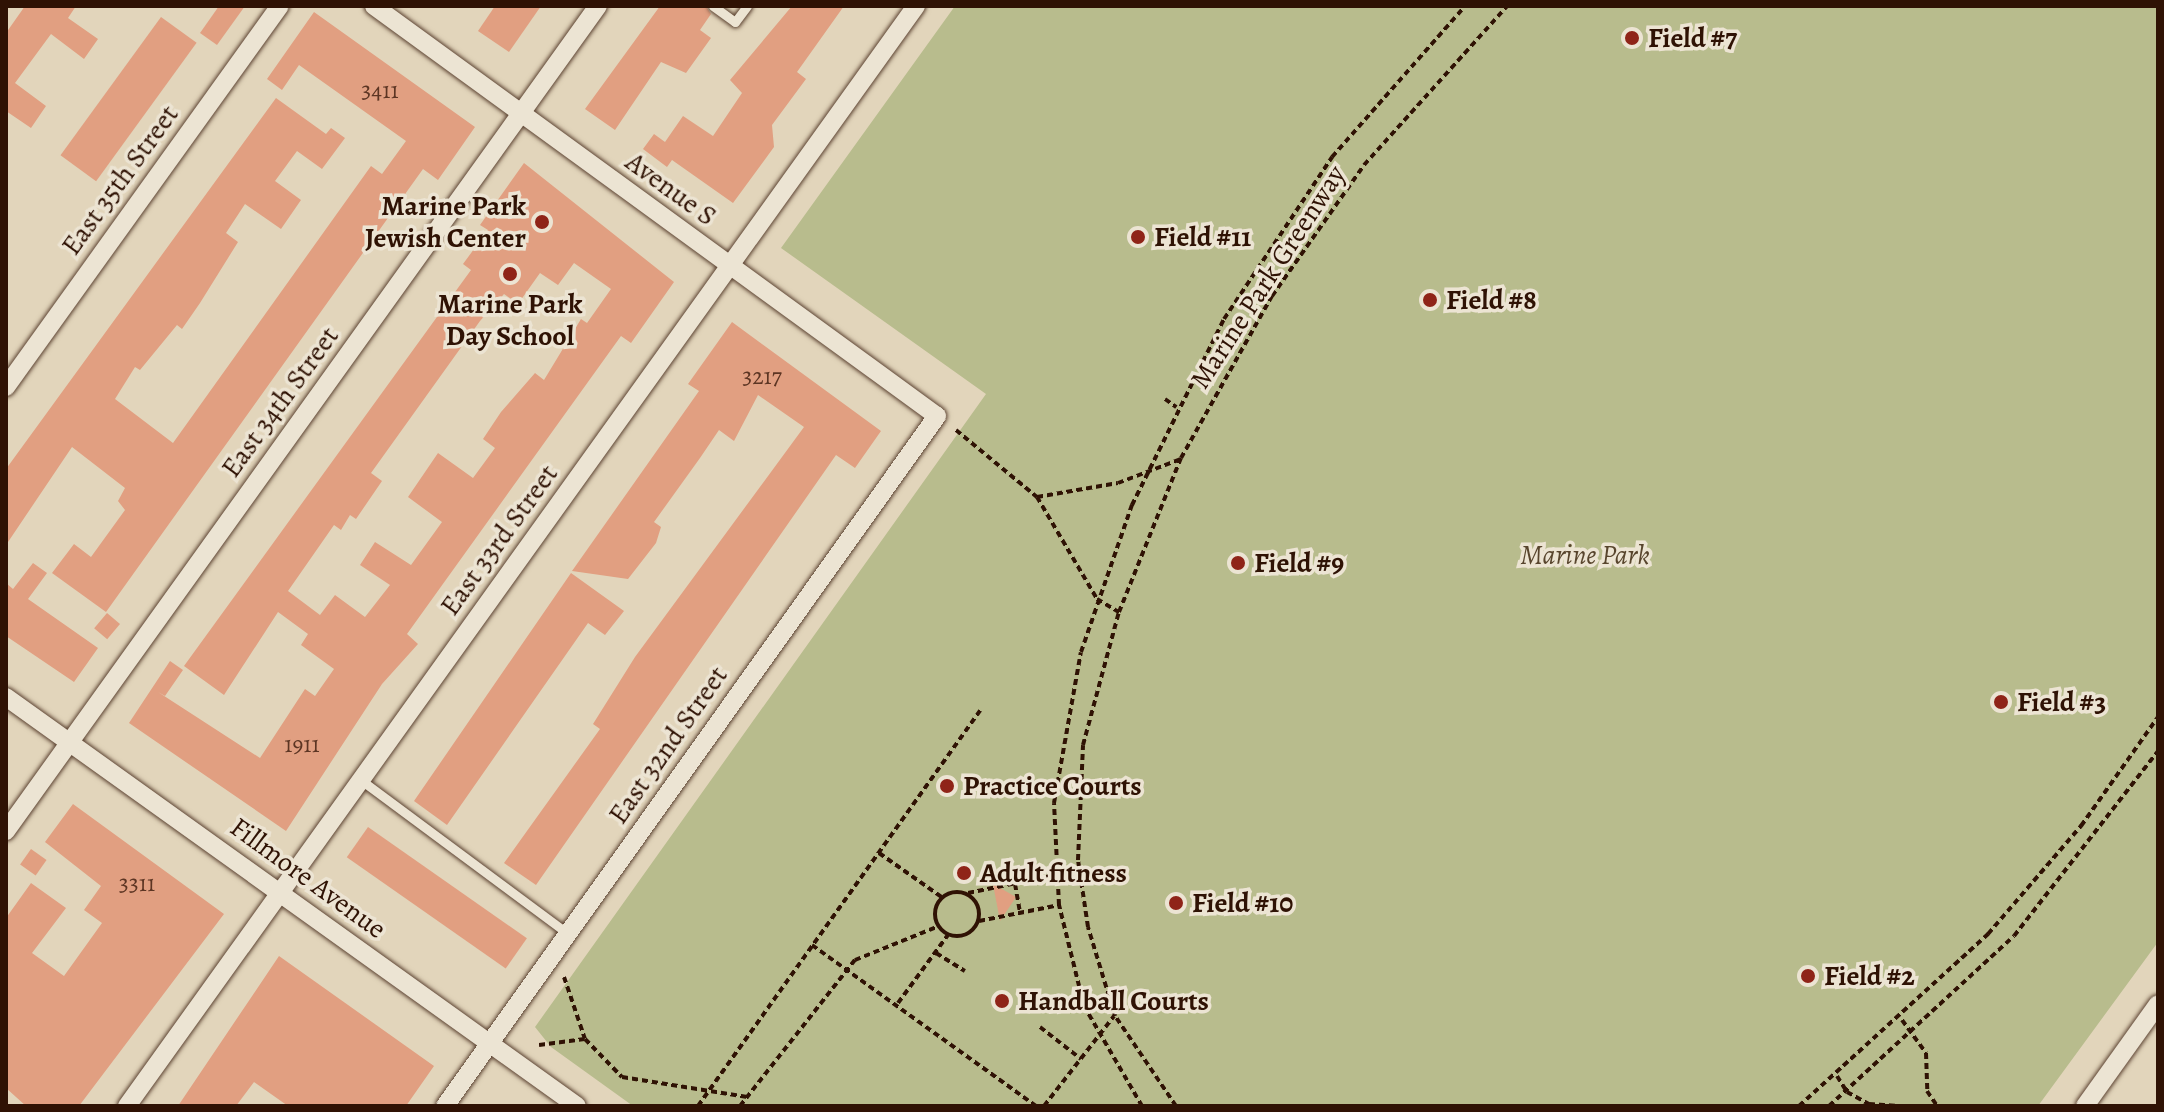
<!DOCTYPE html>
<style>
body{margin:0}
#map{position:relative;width:2164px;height:1112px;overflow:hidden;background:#e2d5bb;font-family:Alegreya,serif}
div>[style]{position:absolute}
.green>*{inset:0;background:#b8bc8d}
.building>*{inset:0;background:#e19f81;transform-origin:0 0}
.path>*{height:4px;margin-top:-2px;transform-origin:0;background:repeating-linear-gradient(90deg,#2f1204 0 6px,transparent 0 10px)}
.path>.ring{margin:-2px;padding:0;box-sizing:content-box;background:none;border:4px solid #2f1204;border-radius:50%}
.roads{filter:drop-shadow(0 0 2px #5c4332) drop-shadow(0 0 2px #5c4332)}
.lane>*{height:9px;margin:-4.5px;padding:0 4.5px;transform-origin:4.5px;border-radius:4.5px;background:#ece4d3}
.street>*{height:18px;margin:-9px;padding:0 9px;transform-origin:9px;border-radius:9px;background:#ece4d3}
.dots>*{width:22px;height:22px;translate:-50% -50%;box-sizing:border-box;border:4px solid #ece4d3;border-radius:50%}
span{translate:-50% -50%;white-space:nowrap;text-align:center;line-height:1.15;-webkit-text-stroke:7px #ece4d3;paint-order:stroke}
.number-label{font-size:24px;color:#5c3523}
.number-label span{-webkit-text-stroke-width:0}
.poi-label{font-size:28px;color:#2f1204;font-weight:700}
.left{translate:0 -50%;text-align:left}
.right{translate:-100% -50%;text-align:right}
.street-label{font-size:28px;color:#2f1204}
.park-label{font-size:28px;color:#58452d;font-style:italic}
.frame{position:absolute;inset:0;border:8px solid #2f1204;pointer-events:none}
</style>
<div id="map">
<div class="green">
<i style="clip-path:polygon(955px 6px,2158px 6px,2158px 942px,2038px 1106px,633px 1106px,551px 1047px,535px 1027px,986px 394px,781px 248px)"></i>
</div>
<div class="building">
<i style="clip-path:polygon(25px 6px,76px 6px,68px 18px,98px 39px,84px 59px,51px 34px,15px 83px,46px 106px,31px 128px,6px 111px,6px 33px)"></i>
<i style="clip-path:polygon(219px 6px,245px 6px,217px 45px,200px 33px)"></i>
<i style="clip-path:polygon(495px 6px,541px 6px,509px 52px,478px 31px)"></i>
<i style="clip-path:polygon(660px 6px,706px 6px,711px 14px,700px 30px,711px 38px,686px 73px,661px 62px,615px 130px,585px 109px)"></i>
<i style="clip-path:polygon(792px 6px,844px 6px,797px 72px,806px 79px,772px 125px,774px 147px,733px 203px,672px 160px,667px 167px,643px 149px,654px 134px,665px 142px,683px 116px,713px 136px,742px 93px,730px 80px)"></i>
<i style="clip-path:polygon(314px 12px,475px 127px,438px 180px,423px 169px,106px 612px,52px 573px,74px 544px,91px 557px,125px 510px,118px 501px,125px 488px,72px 447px,6px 545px,6px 469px,276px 98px,326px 134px,331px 128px,345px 138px,322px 169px,297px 151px,275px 181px,301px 200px,281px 229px,245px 204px,226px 233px,238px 242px,200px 303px,182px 329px,177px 325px,140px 370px,135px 367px,115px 399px,173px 443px,371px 166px,382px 174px,406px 141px,299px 65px,282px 90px,267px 79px)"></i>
<i style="left:161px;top:17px;width:44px;height:171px;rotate:36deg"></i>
<i style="clip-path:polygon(evenodd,524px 163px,674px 282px,631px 343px,621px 336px,407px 634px,418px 644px,382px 684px,286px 831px,129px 723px,170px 661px,183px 670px,165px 696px,158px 692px,260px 758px,305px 689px,315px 696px,334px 669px,301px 645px,308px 634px,278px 612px,224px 695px,184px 666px,471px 270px,463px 264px,488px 230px,480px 225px,524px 163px,574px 263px,611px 289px,587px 323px,581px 319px,544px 380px,535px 373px,501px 412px,483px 439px,495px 448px,473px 478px,438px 453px,408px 497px,442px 522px,411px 565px,375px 542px,360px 565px,390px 585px,365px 617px,335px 595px,320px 615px,288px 591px,334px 525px,341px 530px,350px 515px,356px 519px,382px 481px,371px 473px,480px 321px,504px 294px,518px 304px,540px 273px,558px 285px,574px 263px)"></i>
<i style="clip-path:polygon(732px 322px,881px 431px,855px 468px,836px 455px,536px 885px,504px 863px,600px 729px,593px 724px,635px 657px,804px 427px,758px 395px,734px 441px,719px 430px,700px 458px,654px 522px,661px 527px,656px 543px,628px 579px,572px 571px,699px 391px,688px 384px)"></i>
<i style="clip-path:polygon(33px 563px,47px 573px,28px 599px,98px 648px,74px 682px,6px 636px,6px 583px,13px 589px)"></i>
<i style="clip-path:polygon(571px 573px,624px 611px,605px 635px,588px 623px,447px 825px,414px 801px)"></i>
<i style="left:107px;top:613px;width:17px;height:20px;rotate:40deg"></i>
<i style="clip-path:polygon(73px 804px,224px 914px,79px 1106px,26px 1106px,6px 1088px,6px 918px,31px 883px,66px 908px,32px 953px,64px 976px,102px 923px,84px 910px,101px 886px,45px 842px)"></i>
<i style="left:368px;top:827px;width:194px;height:37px;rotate:35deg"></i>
<i style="left:31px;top:849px;width:19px;height:19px;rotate:35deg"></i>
<i style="clip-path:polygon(993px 884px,1016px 897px,1000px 921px)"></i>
<i style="clip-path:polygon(279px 956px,434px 1066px,406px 1106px,288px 1106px,254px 1082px,236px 1106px,178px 1106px)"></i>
</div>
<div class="path">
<i style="left:1165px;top:399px;width:14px;rotate:36deg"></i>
<i style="left:956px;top:430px;width:105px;rotate:39.6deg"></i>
<i style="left:1037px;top:497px;width:118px;rotate:59.5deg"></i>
<i style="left:1097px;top:599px;width:26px;rotate:31deg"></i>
<i style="left:1037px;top:497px;width:82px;rotate:-9.8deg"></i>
<i style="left:1118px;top:483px;width:67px;rotate:-20.9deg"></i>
<i style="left:879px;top:853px;width:78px;rotate:35.1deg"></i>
<i style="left:1015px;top:884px;width:29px;rotate:80deg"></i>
<i class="ring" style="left:935px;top:892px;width:40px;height:40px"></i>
<i style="left:968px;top:893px;width:89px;rotate:-11.7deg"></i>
<i style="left:979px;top:921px;width:82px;rotate:-11.3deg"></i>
<i style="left:812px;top:945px;width:276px;rotate:35.7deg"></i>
<i style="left:936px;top:953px;width:34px;rotate:32deg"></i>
<i style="left:564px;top:977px;width:65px;rotate:71.3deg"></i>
<i style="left:585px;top:1039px;width:53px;rotate:45.8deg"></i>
<i style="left:622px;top:1077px;width:127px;rotate:9.1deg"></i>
<i style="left:898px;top:1003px;width:84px;rotate:-53.7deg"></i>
<i style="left:1902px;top:1020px;width:41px;rotate:54deg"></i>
<i style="left:1926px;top:1053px;width:38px;rotate:88deg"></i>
<i style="left:1927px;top:1091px;width:18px;rotate:56deg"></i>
<i style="left:1040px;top:1027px;width:52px;rotate:38deg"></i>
<i style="left:539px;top:1045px;width:46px;rotate:-7.4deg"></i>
<i style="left:1837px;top:1076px;width:19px;rotate:58deg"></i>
<i style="left:1847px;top:1092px;width:25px;rotate:29deg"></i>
<i style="left:1869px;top:1104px;width:30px;rotate:4deg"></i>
<i style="left:698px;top:1106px;width:486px;rotate:-54.5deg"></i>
<i style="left:740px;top:1106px;width:186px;rotate:-51.8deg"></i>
<i style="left:855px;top:960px;width:91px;rotate:-22deg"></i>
<i style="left:959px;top:1106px;width:17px"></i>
<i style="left:1044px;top:1106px;width:114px;rotate:-52.1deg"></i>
<i style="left:1142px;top:1106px;width:116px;rotate:-120.1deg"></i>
<i style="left:1084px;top:1006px;width:104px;rotate:-103.9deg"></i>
<i style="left:1059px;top:905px;width:102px;rotate:-92.8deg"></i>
<i style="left:1054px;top:803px;width:153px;rotate:-79.9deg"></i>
<i style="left:1081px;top:652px;width:156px;rotate:-70.9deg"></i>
<i style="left:1132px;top:505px;width:208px;rotate:-63.7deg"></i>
<i style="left:1224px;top:319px;width:195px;rotate:-56.3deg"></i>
<i style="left:1332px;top:157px;width:201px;rotate:-48.6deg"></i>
<i style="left:1176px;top:1106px;width:109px;rotate:-124.1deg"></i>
<i style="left:1115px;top:1016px;width:93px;rotate:-106.9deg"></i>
<i style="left:1088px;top:927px;width:68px;rotate:-98.5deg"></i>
<i style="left:1078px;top:860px;width:115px;rotate:-87.5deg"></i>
<i style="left:1083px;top:745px;width:138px;rotate:-74.9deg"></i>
<i style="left:1119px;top:612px;width:166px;rotate:-68.1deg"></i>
<i style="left:1181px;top:458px;width:186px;rotate:-60.7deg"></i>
<i style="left:1272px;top:296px;width:160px;rotate:-54.9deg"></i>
<i style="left:1364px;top:165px;width:214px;rotate:-48deg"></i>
<i style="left:1799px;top:1106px;width:256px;rotate:-42.3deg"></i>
<i style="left:1988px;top:934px;width:143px;rotate:-49.3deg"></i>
<i style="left:2081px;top:826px;width:133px;rotate:-54.8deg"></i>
<i style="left:1829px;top:1106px;width:251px;rotate:-42.6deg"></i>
<i style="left:2014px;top:936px;width:234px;rotate:-52.1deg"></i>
</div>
<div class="roads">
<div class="lane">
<i style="left:713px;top:6px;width:27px;rotate:36deg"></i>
<i style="left:735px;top:22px;width:20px;rotate:-53deg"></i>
<i style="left:361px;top:780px;width:258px;rotate:36.6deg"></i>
</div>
<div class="street">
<i style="left:374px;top:6px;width:696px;rotate:36.06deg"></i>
<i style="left:937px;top:416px;width:847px;rotate:125.49deg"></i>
<i style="left:6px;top:387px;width:469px;rotate:-54.3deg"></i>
<i style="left:6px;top:697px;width:702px;rotate:35.61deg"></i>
<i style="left:6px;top:831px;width:1015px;rotate:-54.34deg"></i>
<i style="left:127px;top:1106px;width:1354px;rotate:-54.35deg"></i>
<i style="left:2085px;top:1106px;width:125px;rotate:-54.4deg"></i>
</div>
</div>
<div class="dots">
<i style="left:1632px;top:38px;background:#8f2418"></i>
<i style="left:542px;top:222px;background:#8f2418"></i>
<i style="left:1138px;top:237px;background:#8f2418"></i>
<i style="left:510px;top:274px;background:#8f2418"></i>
<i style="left:1430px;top:300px;background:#8f2418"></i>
<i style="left:1238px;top:563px;background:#8f2418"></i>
<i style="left:2001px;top:702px;background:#8f2418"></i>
<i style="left:947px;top:786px;background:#8f2418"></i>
<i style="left:964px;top:873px;background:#8f2418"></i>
<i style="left:1176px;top:903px;background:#8f2418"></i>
<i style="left:1808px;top:976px;background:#8f2418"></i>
<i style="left:1002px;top:1001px;background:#8f2418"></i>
</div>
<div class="number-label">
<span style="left:380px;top:91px">3411</span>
<span style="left:762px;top:377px">3217</span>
<span style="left:302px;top:745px">1911</span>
<span style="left:137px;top:884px">3311</span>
</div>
<div class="poi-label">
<span class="left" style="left:1648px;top:38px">Field #7</span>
<span class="right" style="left:526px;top:222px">Marine Park<br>Jewish Center</span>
<span class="left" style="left:1154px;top:237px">Field #11</span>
<span class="left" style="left:1446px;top:300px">Field #8</span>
<span style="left:510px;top:320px">Marine Park<br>Day School</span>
<span class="left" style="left:1254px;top:563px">Field #9</span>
<span class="left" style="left:2017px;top:702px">Field #3</span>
<span class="left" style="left:963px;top:786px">Practice Courts</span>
<span class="left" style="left:980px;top:873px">Adult fitness</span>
<span class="left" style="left:1192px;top:903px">Field #10</span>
<span class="left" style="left:1824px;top:976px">Field #2</span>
<span class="left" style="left:1018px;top:1001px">Handball Courts</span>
</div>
<div class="street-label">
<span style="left:120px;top:180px;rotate:-54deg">East 35th Street</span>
<span style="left:671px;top:189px;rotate:36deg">Avenue S</span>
<span style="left:1268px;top:277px;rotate:-57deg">Marine Park Greenway</span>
<span style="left:280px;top:402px;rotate:-54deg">East 34th Street</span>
<span style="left:499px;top:540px;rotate:-54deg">East 33rd Street</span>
<span style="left:668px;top:745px;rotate:-55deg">East 32nd Street</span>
<span style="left:308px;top:878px;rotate:36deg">Fillmore Avenue</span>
</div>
<div class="park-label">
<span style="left:1585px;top:555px">Marine Park</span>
</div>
<div class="frame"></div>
</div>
